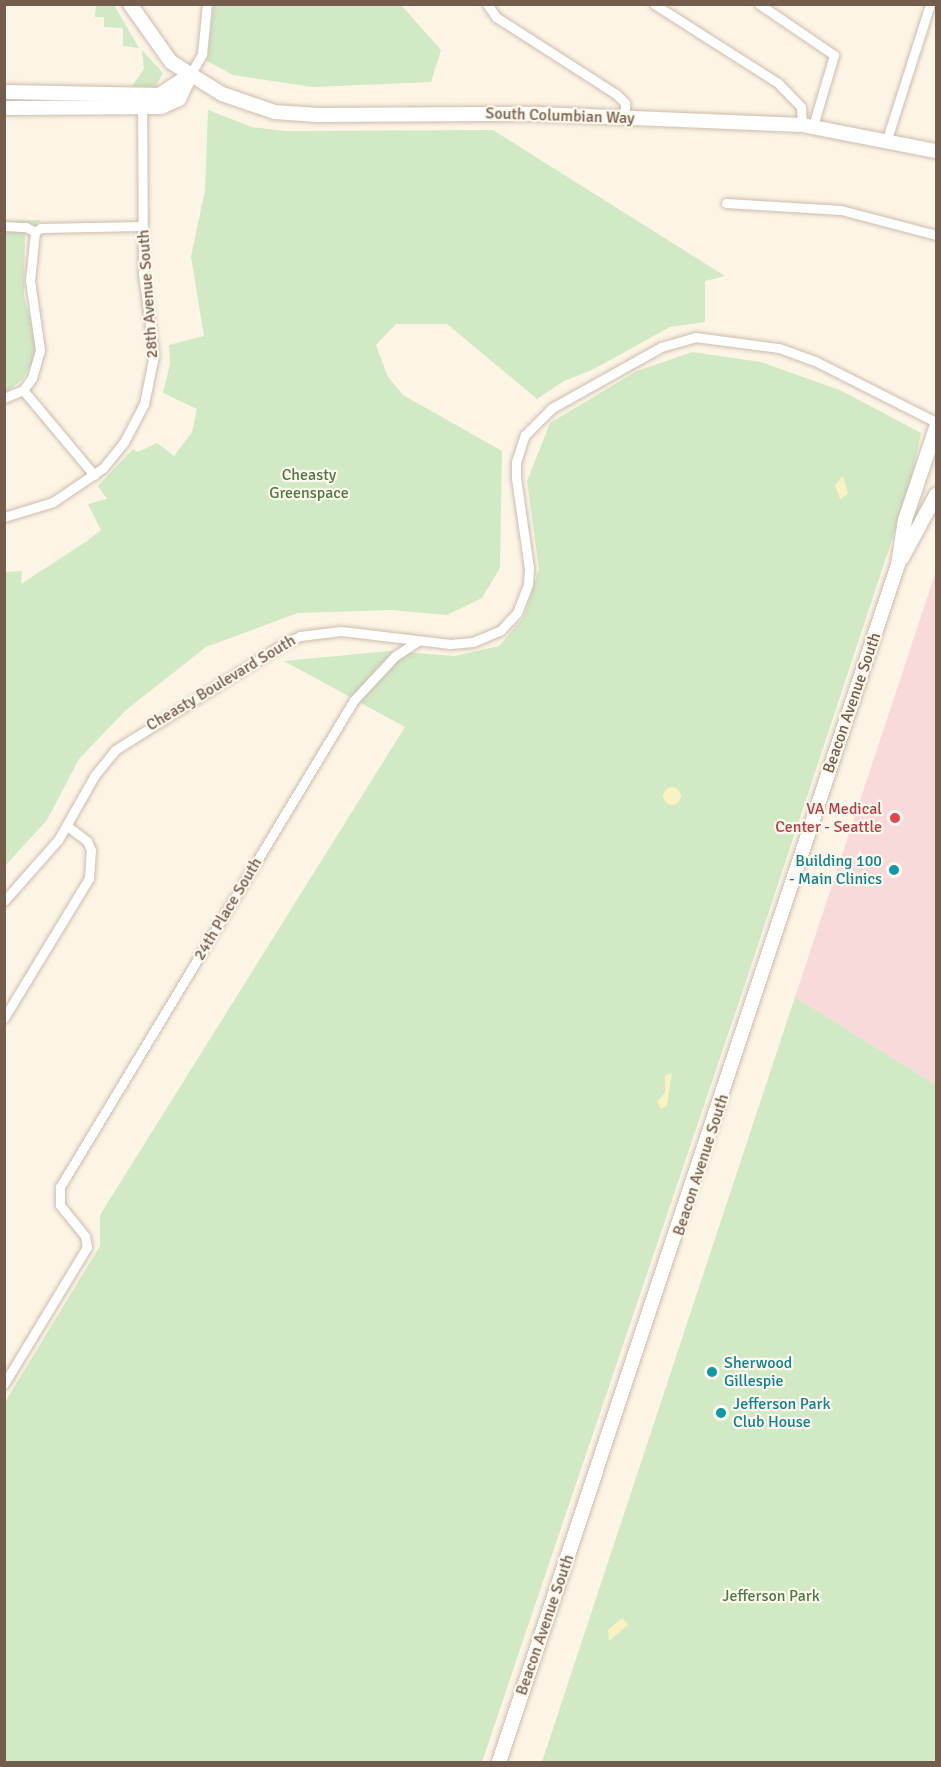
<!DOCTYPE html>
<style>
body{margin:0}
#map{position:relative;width:941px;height:1767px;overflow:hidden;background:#fcf5e6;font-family:Signika,sans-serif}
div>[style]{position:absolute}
.medical>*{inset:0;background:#f9dadb}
.green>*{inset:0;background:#d1e9c5}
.sand>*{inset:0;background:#faf2c2}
.round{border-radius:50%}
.roads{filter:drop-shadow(0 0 2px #cdbdad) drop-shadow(0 0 2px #cdbdad)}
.street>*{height:9px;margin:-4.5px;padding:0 4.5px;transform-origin:4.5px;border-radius:4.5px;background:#fff}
.secondary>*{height:14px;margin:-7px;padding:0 7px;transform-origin:7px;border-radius:7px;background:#fff}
.dots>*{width:16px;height:16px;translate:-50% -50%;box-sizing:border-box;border:3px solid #fef9ed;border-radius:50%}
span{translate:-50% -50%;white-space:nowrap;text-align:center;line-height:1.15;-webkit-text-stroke:4.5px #fef9ed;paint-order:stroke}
.street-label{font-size:16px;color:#745d4c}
.park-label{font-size:16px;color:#507944}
.health-label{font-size:16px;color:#be3a42}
.right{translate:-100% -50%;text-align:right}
.culture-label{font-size:16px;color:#0d838f}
.left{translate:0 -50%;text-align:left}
.frame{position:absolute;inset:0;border:6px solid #745d4c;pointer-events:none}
</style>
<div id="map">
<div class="medical">
<i style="clip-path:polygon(936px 571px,936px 1085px,795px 997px)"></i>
</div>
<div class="green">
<i style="clip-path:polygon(214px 4px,401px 5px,441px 50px,431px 82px,313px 87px,233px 75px,207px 61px)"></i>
<i style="clip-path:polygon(96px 5px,114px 5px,139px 48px,123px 46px,123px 28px,104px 27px,104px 17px,95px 17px)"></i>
<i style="clip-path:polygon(142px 50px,163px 73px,155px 87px,132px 86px,144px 69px)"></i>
<i style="clip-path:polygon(208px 110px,252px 127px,285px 131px,493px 130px,725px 276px,705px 281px,705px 322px,670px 327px,594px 369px,564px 381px,537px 399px,447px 324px,396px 324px,376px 345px,388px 377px,403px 395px,502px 451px,500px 568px,482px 598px,447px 615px,391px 610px,298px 613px,206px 647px,126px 710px,79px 759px,47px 820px,5px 866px,5px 572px,22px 571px,21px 584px,87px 541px,101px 530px,88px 504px,107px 499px,98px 486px,133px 449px,138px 452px,157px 443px,174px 456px,192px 432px,197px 409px,163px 393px,170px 364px,169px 345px,204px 336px,191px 257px,205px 190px)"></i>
<i style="clip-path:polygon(41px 220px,25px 234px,24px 297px,36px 340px,34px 359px,23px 379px,5px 393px,5px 221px)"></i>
<i style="clip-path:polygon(692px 352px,761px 362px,842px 391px,921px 433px,910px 485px,746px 981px,482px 1762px,5px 1762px,5px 1402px,100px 1246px,100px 1215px,405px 727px,284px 661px,389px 651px,455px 656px,499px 646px,524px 617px,539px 569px,527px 481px,550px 423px,637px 371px)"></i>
<i style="clip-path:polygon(795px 997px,936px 1085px,936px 1762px,542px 1762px)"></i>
</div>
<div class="sand">
<i style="clip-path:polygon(843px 476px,848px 494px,840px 499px,835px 485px)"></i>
<i class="round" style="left:663px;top:787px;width:18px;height:18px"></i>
<i style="clip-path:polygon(672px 1073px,667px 1105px,661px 1109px,657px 1102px,665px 1092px,665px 1076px)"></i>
<i style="clip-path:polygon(622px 1618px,628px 1625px,609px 1641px,608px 1630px)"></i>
</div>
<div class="roads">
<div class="street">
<i style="left:487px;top:4px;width:16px;rotate:55deg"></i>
<i style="left:496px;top:17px;width:143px;rotate:32.7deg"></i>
<i style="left:616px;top:94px;width:13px;rotate:45deg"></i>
<i style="left:625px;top:103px;width:14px;rotate:90deg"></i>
<i style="left:654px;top:4px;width:147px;rotate:32.5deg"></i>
<i style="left:778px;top:83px;width:33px;rotate:46deg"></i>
<i style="left:801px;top:107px;width:18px;rotate:87deg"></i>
<i style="left:759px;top:4px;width:91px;rotate:34.2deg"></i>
<i style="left:834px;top:55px;width:74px;rotate:106.5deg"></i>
<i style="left:190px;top:75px;width:24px;rotate:-60deg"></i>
<i style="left:202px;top:54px;width:50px;rotate:-84.3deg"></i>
<i style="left:887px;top:139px;width:142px;rotate:-72.3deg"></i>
<i style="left:726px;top:203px;width:115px;rotate:3.5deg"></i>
<i style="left:841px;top:210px;width:98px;rotate:14.7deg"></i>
<i style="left:4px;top:226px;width:22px;rotate:3deg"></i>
<i style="left:26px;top:227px;width:10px;rotate:29deg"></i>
<i style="left:35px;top:232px;width:7px;rotate:-34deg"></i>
<i style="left:41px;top:228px;width:101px;rotate:-1.1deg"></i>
<i style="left:23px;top:390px;width:15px;rotate:-53deg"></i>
<i style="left:32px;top:378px;width:29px;rotate:-74deg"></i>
<i style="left:40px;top:350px;width:70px;rotate:-98.2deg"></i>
<i style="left:30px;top:281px;width:49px;rotate:-84.2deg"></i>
<i style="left:4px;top:398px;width:21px;rotate:-23deg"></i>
<i style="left:23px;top:390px;width:111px;rotate:50.1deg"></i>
<i style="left:4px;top:517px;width:51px;rotate:-17deg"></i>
<i style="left:53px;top:502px;width:60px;rotate:-34.2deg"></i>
<i style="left:103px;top:468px;width:33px;rotate:-51deg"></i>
<i style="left:124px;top:442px;width:43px;rotate:-62.2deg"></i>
<i style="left:144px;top:404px;width:50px;rotate:-78.5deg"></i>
<i style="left:154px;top:355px;width:82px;rotate:-97.7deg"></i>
<i style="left:143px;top:274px;width:172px;rotate:-90.3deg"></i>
<i style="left:4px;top:901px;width:81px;rotate:-48.5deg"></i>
<i style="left:58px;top:840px;width:75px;rotate:-60.4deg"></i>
<i style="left:95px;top:775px;width:32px;rotate:-51deg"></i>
<i style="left:115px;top:750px;width:199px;rotate:-32.2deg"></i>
<i style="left:283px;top:644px;width:19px;rotate:-25deg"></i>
<i style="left:300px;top:636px;width:41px;rotate:-7deg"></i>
<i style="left:341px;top:631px;width:110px;rotate:6.8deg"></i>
<i style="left:450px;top:644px;width:23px;rotate:-5deg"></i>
<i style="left:473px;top:642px;width:30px;rotate:-23deg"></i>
<i style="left:501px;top:630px;width:23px;rotate:-47deg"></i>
<i style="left:517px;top:613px;width:31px;rotate:-69deg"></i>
<i style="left:528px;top:584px;width:16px;rotate:-86deg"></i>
<i style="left:529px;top:568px;width:91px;rotate:-98.2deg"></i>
<i style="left:516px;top:478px;width:16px;rotate:-90deg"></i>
<i style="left:516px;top:462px;width:28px;rotate:-72deg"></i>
<i style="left:525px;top:435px;width:38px;rotate:-45deg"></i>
<i style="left:552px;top:408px;width:125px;rotate:-29.2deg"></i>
<i style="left:661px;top:347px;width:35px;rotate:-16deg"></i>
<i style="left:695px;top:337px;width:85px;rotate:7.5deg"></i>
<i style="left:779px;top:348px;width:38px;rotate:20deg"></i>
<i style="left:815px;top:361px;width:136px;rotate:26.8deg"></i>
<i style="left:4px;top:1018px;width:164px;rotate:-58.7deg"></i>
<i style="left:89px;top:878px;width:28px;rotate:-86deg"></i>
<i style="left:91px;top:850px;width:10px;rotate:-114deg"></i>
<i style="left:87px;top:841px;width:25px;rotate:-143deg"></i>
<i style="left:4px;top:1384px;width:160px;rotate:-58.8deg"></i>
<i style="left:87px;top:1247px;width:11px;rotate:-100deg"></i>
<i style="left:85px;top:1236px;width:40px;rotate:-129deg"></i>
<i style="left:60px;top:1205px;width:18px;rotate:-90deg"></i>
<i style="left:60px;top:1187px;width:569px;rotate:-58.88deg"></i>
<i style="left:354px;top:700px;width:60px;rotate:-47deg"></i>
<i style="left:395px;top:656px;width:27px;rotate:-33deg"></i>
</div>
<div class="secondary">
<i style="left:130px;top:4px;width:71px;rotate:54.7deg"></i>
<i style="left:171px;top:62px;width:60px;rotate:32.1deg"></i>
<i style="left:222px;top:94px;width:56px;rotate:18.8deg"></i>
<i style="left:275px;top:112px;width:42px;rotate:4.1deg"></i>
<i style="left:317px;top:115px;width:220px;rotate:-0.3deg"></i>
<i style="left:537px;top:114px;width:265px;rotate:2.4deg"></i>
<i style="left:802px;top:125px;width:136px;rotate:11deg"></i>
<i style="left:4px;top:92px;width:155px;rotate:1.1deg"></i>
<i style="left:159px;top:95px;width:37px;rotate:-33deg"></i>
<i style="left:4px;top:108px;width:157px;rotate:-0.4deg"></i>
<i style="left:161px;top:107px;width:20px;rotate:-24deg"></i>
<i style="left:179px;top:99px;width:26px;rotate:-65deg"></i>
<i style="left:902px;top:558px;width:72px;rotate:-61.6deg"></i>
<i style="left:499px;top:1762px;width:1262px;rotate:-71.57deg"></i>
<i style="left:898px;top:565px;width:46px;rotate:-81.2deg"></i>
<i style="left:905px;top:520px;width:97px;rotate:-71.4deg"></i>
</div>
</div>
<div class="dots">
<i style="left:895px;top:818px;background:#e0444e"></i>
<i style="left:894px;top:870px;background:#0f9aa8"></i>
<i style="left:712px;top:1372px;background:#0f9aa8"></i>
<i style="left:721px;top:1413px;background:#0f9aa8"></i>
</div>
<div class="street-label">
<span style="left:560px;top:116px;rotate:2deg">South Columbian Way</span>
<span style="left:148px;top:294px;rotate:-94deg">28th Avenue South</span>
<span style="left:221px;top:683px;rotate:-31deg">Cheasty Boulevard South</span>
<span style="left:852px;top:703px;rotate:-71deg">Beacon Avenue South</span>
<span style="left:228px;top:909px;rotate:-59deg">24th Place South</span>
<span style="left:701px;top:1165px;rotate:-72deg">Beacon Avenue South</span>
<span style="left:545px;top:1625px;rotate:-71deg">Beacon Avenue South</span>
</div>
<div class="park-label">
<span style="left:309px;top:484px">Cheasty<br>Greenspace</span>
<span style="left:771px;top:1596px">Jefferson Park</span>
</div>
<div class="health-label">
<span class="right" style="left:882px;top:818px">VA Medical<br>Center - Seattle</span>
</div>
<div class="culture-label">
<span class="right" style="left:882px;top:870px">Building 100<br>- Main Clinics</span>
<span class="left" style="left:724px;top:1372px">Sherwood<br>Gillespie</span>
<span class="left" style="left:733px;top:1413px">Jefferson Park<br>Club House</span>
</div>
<div class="frame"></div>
</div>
